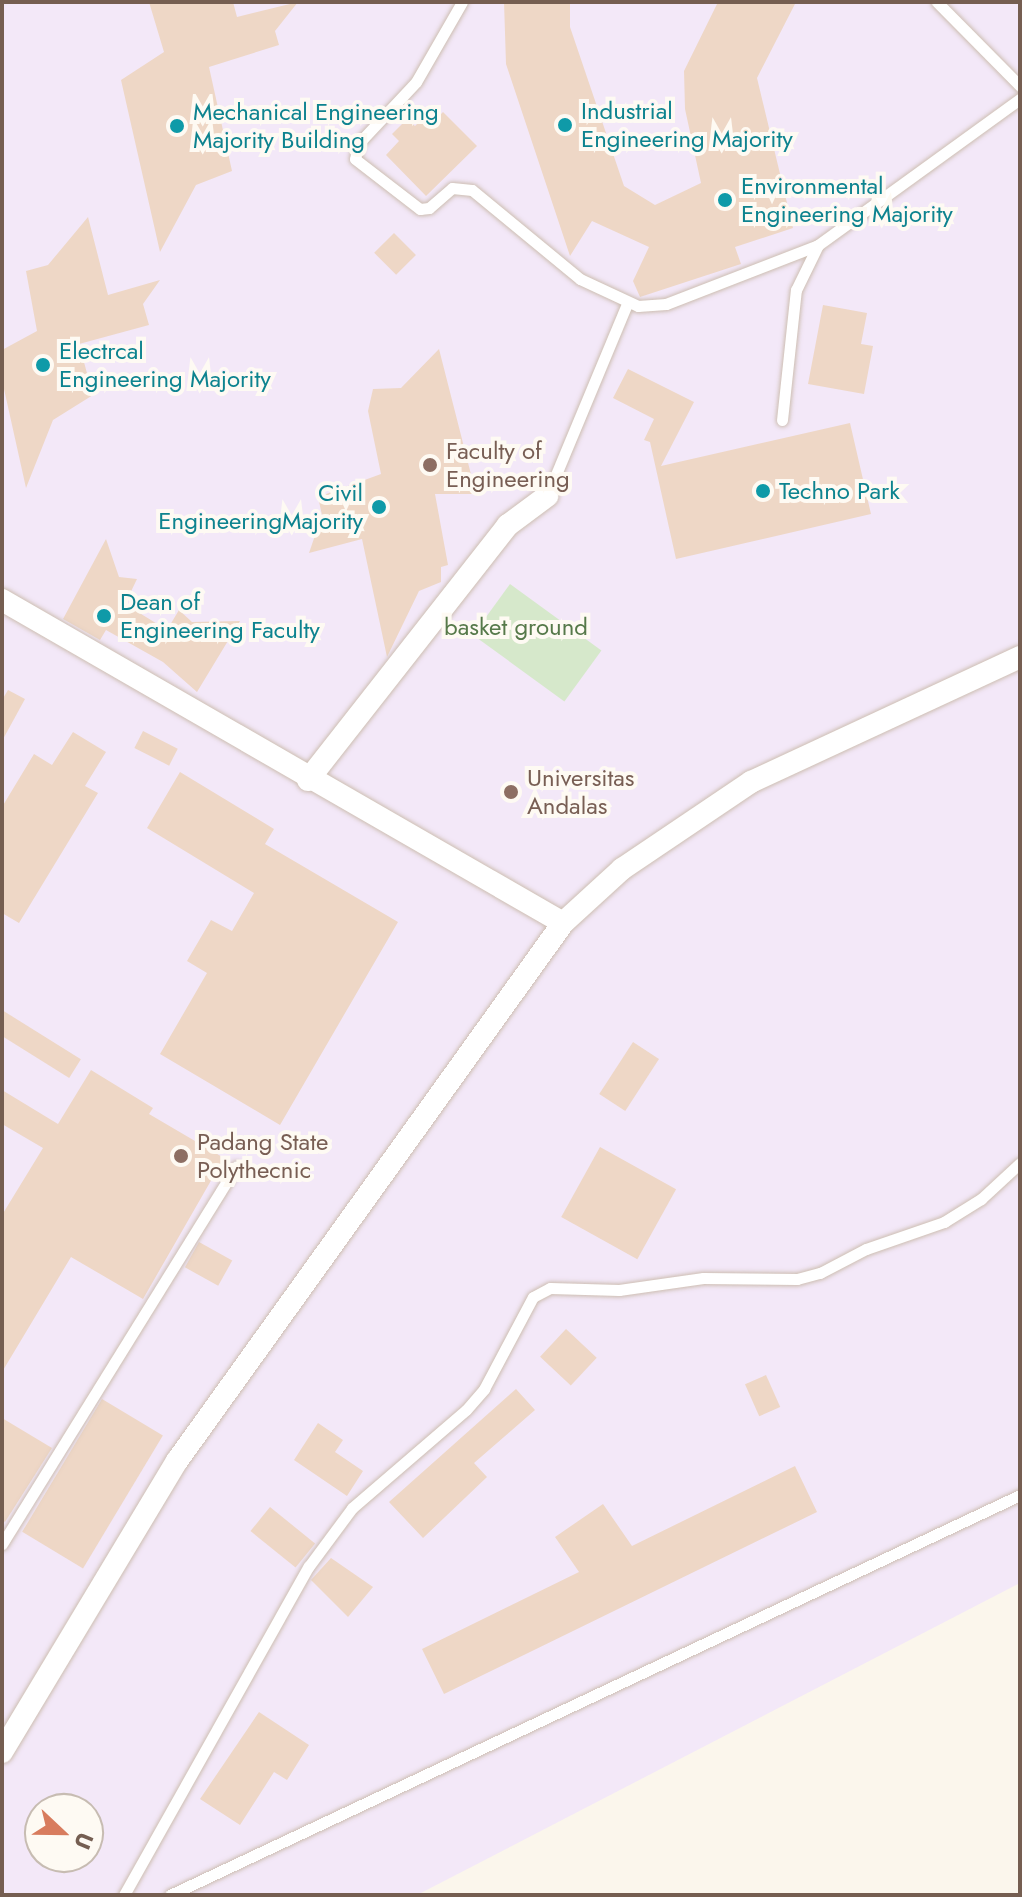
<!DOCTYPE html>
<style>
body{margin:0}
#map{position:relative;width:1022px;height:1897px;overflow:hidden;background:#fbf6ec;font-family:Jost,sans-serif}
div>[style]{position:absolute}
.education>*{inset:0;background:#f3e8f8}
.green>*{inset:0;background:#d6e8cb;transform-origin:0 0}
.building>*{inset:0;background:#eed7c6;transform-origin:0 0}
.roads{filter:drop-shadow(0 0 2px #cdbeb2) drop-shadow(0 0 2px #cdbeb2)}
.lane>*{height:11px;margin:-5.5px;padding:0 5.5px;transform-origin:5.5px;border-radius:5.5px;background:#fff}
.street>*{height:22px;margin:-11px;padding:0 11px;transform-origin:11px;border-radius:11px;background:#fff}
.dots>*{width:22px;height:22px;translate:-50% -50%;box-sizing:border-box;border:4px solid #fefaf3;border-radius:50%}
span{translate:-50% -50%;white-space:nowrap;text-align:center;line-height:1.15;-webkit-text-stroke:8px #fefaf3;paint-order:stroke}
.culture-label{font-size:24px;color:#0d838f}
.left{translate:0 -50%;text-align:left}
.right{translate:-100% -50%;text-align:right}
.education-label{font-size:24px;color:#785e54}
.park-label{font-size:24px;color:#56794a}
.frame{position:absolute;inset:0;border:4px solid #755e51;pointer-events:none}
.north{position:absolute;left:24px;top:1793px;width:80px;height:80px;box-sizing:border-box;background:#fefaf3;border:2px solid #c7bcb2;border-radius:50%;rotate:112deg;font-size:22px;font-weight:700;line-height:32px;text-align:center;color:#755e51}
.north::after{content:'';display:block;margin:auto;width:28px;height:36px;background:#d87c5e;clip-path:polygon(50% 0,100% 100%,50% 72%,0 100%)}
</style>
<div id="map">
<div class="education">
<i style="clip-path:polygon(evenodd,2px 2px,1020px 2px,1020px 1583px,417px 1895px,2px 1895px,2px 2px,40px 1809px,88px 1809px,88px 1857px,40px 1857px,40px 1809px)"></i>
</div>
<div class="green">
<i style="left:510px;top:584px;width:113px;height:63px;rotate:36deg"></i>
</div>
<div class="building">
<i style="clip-path:polygon(149px 2px,233px 2px,237px 17px,298px 2px,275px 31px,279px 45px,209px 67px,232px 171px,196px 185px,160px 252px,121px 80px,164px 52px)"></i>
<i style="clip-path:polygon(504px 2px,570px 2px,570px 27px,624px 186px,655px 205px,701px 183px,685px 109px,684px 71px,718px 2px,796px 2px,757px 78px,793px 228px,735px 247px,741px 264px,640px 297px,633px 281px,649px 247px,592px 221px,570px 256px,506px 64px)"></i>
<i style="clip-path:polygon(429px 112px,436px 119px,443px 112px,477px 146px,426px 196px,386px 155px,399px 141px,392px 134px,407px 119px,415px 126px)"></i>
<i style="clip-path:polygon(88px 217px,108px 295px,160px 280px,143px 304px,149px 325px,79px 344px,93px 395px,53px 420px,26px 488px,2px 380px,2px 350px,37px 331px,26px 271px,48px 265px)"></i>
<i style="left:394px;top:233px;width:31px;height:28px;rotate:45deg"></i>
<i style="clip-path:polygon(823px 305px,867px 313px,861px 344px,873px 346px,864px 394px,808px 384px)"></i>
<i style="clip-path:polygon(439px 349px,476px 494px,435px 494px,448px 565px,441px 567px,441px 582px,419px 591px,387px 657px,362px 539px,309px 553px,322px 515px,318px 497px,381px 474px,368px 411px,373px 389px,401px 388px)"></i>
<i style="clip-path:polygon(628px 369px,694px 402px,661px 466px,850px 423px,871px 514px,676px 559px,650px 442px,644px 440px,654px 419px,613px 398px)"></i>
<i style="clip-path:polygon(106px 539px,119px 577px,137px 579px,125px 604px,167px 630px,179px 610px,192px 622px,240px 621px,197px 692px,163px 662px,106px 630px,100px 640px,63px 619px)"></i>
<i style="clip-path:polygon(8px 690px,25px 699px,2px 741px,2px 700px)"></i>
<i style="left:143px;top:731px;width:39px;height:19px;rotate:27deg"></i>
<i style="clip-path:polygon(73px 732px,106px 752px,85px 786px,98px 793px,19px 923px,2px 913px,2px 807px,34px 754px,52px 765px)"></i>
<i style="clip-path:polygon(180px 772px,274px 829px,265px 844px,398px 922px,280px 1125px,160px 1054px,207px 973px,187px 961px,211px 920px,232px 931px,254px 893px,147px 828px)"></i>
<i style="left:2px;top:1010px;width:93px;height:22px;rotate:32deg"></i>
<i style="left:633px;top:1042px;width:31px;height:62px;rotate:33deg"></i>
<i style="clip-path:polygon(91px 1070px,153px 1108px,149px 1114px,224px 1158px,143px 1299px,71px 1257px,2px 1372px,2px 1215px,43px 1148px,2px 1124px,2px 1090px,58px 1124px)"></i>
<i style="left:600px;top:1147px;width:87px;height:80px;rotate:29deg"></i>
<i style="left:199px;top:1242px;width:38px;height:29px;rotate:29deg"></i>
<i style="left:566px;top:1329px;width:42px;height:38px;rotate:43deg"></i>
<i style="left:766px;top:1375px;width:35px;height:23px;rotate:66deg"></i>
<i style="clip-path:polygon(516px 1389px,535px 1410px,474px 1463px,487px 1477px,423px 1538px,389px 1502px)"></i>
<i style="left:102px;top:1399px;width:71px;height:155px;rotate:31deg"></i>
<i style="clip-path:polygon(2px 1418px,52px 1448px,5px 1522px,2px 1520px)"></i>
<i style="clip-path:polygon(318px 1423px,343px 1440px,335px 1452px,363px 1471px,347px 1496px,294px 1460px)"></i>
<i style="clip-path:polygon(795px 1466px,817px 1512px,444px 1694px,422px 1649px,579px 1572px,555px 1537px,603px 1504px,632px 1546px)"></i>
<i style="left:270px;top:1507px;width:58px;height:31px;rotate:39deg"></i>
<i style="clip-path:polygon(331px 1558px,373px 1587px,348px 1617px,311px 1580px)"></i>
<i style="clip-path:polygon(259px 1712px,309px 1745px,287px 1780px,274px 1772px,240px 1825px,200px 1799px)"></i>
</div>
<div class="roads">
<div class="lane">
<i style="left:462px;top:2px;width:92px;rotate:119.9deg"></i>
<i style="left:416px;top:82px;width:85px;rotate:133.1deg"></i>
<i style="left:358px;top:144px;width:15px;rotate:101deg"></i>
<i style="left:355px;top:159px;width:82px;rotate:37.6deg"></i>
<i style="left:420px;top:209px;width:9px;rotate:-6deg"></i>
<i style="left:429px;top:208px;width:30px;rotate:-41deg"></i>
<i style="left:452px;top:188px;width:20px;rotate:6deg"></i>
<i style="left:472px;top:190px;width:140px;rotate:39.5deg"></i>
<i style="left:580px;top:279px;width:64px;rotate:25deg"></i>
<i style="left:638px;top:306px;width:28px;rotate:-4deg"></i>
<i style="left:666px;top:304px;width:163px;rotate:-21.2deg"></i>
<i style="left:818px;top:245px;width:249px;rotate:-35.9deg"></i>
<i style="left:937px;top:2px;width:118px;rotate:45.3deg"></i>
<i style="left:782px;top:420px;width:131px;rotate:-83.9deg"></i>
<i style="left:796px;top:290px;width:50px;rotate:-63.9deg"></i>
<i style="left:547px;top:496px;width:208px;rotate:-67.4deg"></i>
<i style="left:2px;top:1544px;width:444px;rotate:-58.2deg"></i>
<i style="left:124px;top:1895px;width:377px;rotate:-60.7deg"></i>
<i style="left:309px;top:1566px;width:72px;rotate:-53.4deg"></i>
<i style="left:352px;top:1508px;width:150px;rotate:-40.7deg"></i>
<i style="left:466px;top:1410px;width:28px;rotate:-49deg"></i>
<i style="left:484px;top:1389px;width:104px;rotate:-62deg"></i>
<i style="left:533px;top:1297px;width:19px;rotate:-28deg"></i>
<i style="left:550px;top:1288px;width:69px;rotate:1.7deg"></i>
<i style="left:619px;top:1290px;width:85px;rotate:-8.1deg"></i>
<i style="left:703px;top:1278px;width:94px;rotate:0.6deg"></i>
<i style="left:797px;top:1279px;width:24px;rotate:-15deg"></i>
<i style="left:820px;top:1273px;width:52px;rotate:-27.6deg"></i>
<i style="left:866px;top:1249px;width:83px;rotate:-19.1deg"></i>
<i style="left:944px;top:1222px;width:44px;rotate:-31.9deg"></i>
<i style="left:981px;top:1199px;width:53px;rotate:-42.7deg"></i>
<i style="left:170px;top:1895px;width:939px;rotate:-25.2deg"></i>
</div>
<div class="street">
<i style="left:2px;top:600px;width:647px;rotate:29.93deg"></i>
<i style="left:308px;top:780px;width:324px;rotate:-51.9deg"></i>
<i style="left:508px;top:525px;width:49px;rotate:-36.6deg"></i>
<i style="left:2px;top:1752px;width:340px;rotate:-59deg"></i>
<i style="left:177px;top:1461px;width:662px;rotate:-54.34deg"></i>
<i style="left:563px;top:923px;width:80px;rotate:-42.5deg"></i>
<i style="left:622px;top:869px;width:156px;rotate:-34deg"></i>
<i style="left:751px;top:782px;width:297px;rotate:-24.9deg"></i>
</div>
</div>
<div class="dots">
<i style="left:565px;top:125px;background:#0f9aa8"></i>
<i style="left:177px;top:126px;background:#0f9aa8"></i>
<i style="left:725px;top:200px;background:#0f9aa8"></i>
<i style="left:43px;top:365px;background:#0f9aa8"></i>
<i style="left:430px;top:465px;background:#8d6e63"></i>
<i style="left:763px;top:491px;background:#0f9aa8"></i>
<i style="left:379px;top:507px;background:#0f9aa8"></i>
<i style="left:104px;top:616px;background:#0f9aa8"></i>
<i style="left:511px;top:792px;background:#8d6e63"></i>
<i style="left:181px;top:1156px;background:#8d6e63"></i>
</div>
<div class="culture-label">
<span class="left" style="left:581px;top:125px">Industrial<br>Engineering Majority</span>
<span class="left" style="left:193px;top:126px">Mechanical Engineering<br>Majority Building</span>
<span class="left" style="left:741px;top:200px">Environmental<br>Engineering Majority</span>
<span class="left" style="left:59px;top:365px">Electrcal<br>Engineering Majority</span>
<span class="left" style="left:779px;top:491px">Techno Park</span>
<span class="right" style="left:363px;top:507px">Civil<br>EngineeringMajority</span>
<span class="left" style="left:120px;top:616px">Dean of<br>Engineering Faculty</span>
</div>
<div class="education-label">
<span class="left" style="left:446px;top:465px">Faculty of<br>Engineering</span>
<span class="left" style="left:527px;top:792px">Universitas<br>Andalas</span>
<span class="left" style="left:197px;top:1156px">Padang State<br>Polythecnic</span>
</div>
<div class="park-label">
<span style="left:516px;top:627px">basket ground</span>
</div>
<div class="frame"></div>
<div class="north">U</div>
</div>
